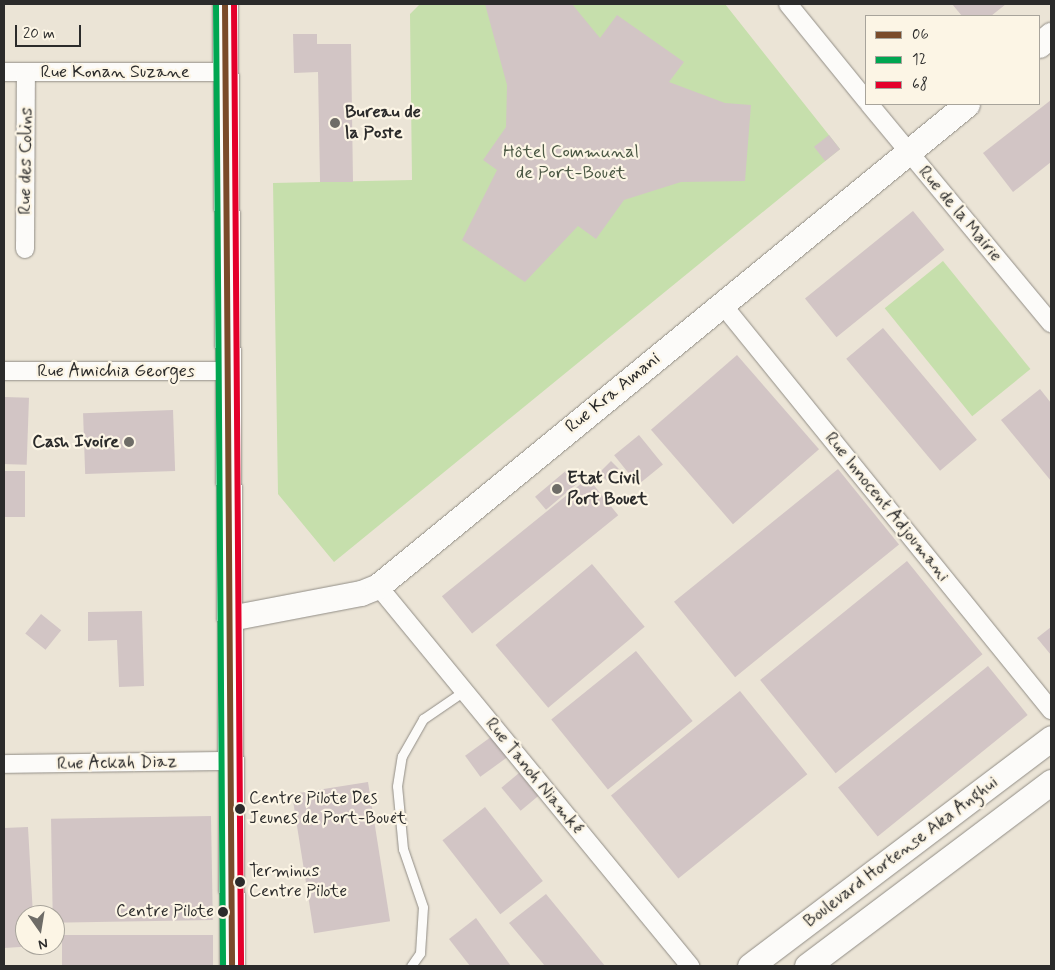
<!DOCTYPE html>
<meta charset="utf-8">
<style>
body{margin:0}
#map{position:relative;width:1055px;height:970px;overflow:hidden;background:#ebe4d6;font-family:Mynerve,sans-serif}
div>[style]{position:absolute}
.green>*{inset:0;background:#c6dfac;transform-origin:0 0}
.building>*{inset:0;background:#d2c5c5;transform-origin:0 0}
.roads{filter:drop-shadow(0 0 1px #918d86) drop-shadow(0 0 1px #918d86)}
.lane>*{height:9px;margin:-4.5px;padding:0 4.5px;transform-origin:4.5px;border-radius:4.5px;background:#fcfbf9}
.street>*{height:18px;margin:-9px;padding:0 9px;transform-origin:9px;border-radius:9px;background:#fcfbf9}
.secondary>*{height:25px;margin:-12.5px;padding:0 12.5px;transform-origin:12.5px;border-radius:12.5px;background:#fcfbf9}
.bus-1>*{height:6px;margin:-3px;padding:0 3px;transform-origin:3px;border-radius:3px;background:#7a4b2a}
.bus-2>*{height:6px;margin:-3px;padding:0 3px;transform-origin:3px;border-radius:3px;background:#00a651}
.bus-3>*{height:6px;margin:-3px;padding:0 3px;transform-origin:3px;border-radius:3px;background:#e4002b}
.dots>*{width:14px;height:14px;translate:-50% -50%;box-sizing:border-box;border:2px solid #fcf5e5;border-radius:50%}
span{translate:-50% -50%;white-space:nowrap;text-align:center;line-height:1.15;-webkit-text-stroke:4.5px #fcf5e5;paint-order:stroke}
.bus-label{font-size:17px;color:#2b2b2b}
.left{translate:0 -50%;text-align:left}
.right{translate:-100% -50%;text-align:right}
.street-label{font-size:18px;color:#2b2b2b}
.poi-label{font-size:18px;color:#2b2b2b;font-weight:700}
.park-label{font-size:18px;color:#4a5743}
.frame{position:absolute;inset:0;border:5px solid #2b2b2b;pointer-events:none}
.legend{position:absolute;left:865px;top:15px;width:175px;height:90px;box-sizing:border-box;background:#fcf5e5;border:1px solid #a8a49b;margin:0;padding:6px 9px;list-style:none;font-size:15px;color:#2b2b2b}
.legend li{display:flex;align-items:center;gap:10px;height:25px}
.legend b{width:25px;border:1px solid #a8a49b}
.north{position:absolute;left:15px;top:905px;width:50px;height:50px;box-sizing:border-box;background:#fcf5e5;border:1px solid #a8a49b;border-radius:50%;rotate:167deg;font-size:14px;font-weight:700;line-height:20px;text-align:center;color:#2b2b2b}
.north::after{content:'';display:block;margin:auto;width:18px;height:22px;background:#6e6c67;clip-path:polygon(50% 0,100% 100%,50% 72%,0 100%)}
.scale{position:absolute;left:15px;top:25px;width:66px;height:22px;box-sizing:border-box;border:2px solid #2b2b2b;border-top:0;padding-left:6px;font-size:15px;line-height:18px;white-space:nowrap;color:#2b2b2b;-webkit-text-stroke:4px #fcf5e5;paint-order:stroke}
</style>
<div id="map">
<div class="green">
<i style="clip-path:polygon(420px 4px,725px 4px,840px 149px,334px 562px,278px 494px,273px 183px,412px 180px,410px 14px)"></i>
<i style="left:943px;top:261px;width:139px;height:75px;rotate:51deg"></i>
</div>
<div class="building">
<i style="clip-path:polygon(485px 4px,572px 4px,600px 38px,617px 15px,684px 62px,669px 82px,725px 103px,751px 105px,745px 181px,681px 182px,624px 200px,596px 239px,578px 226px,525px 282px,462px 240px,497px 170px,483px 160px,506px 127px,507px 85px)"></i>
<i style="clip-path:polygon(952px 4px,1006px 4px,991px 16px,962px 16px)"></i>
<i style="clip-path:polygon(293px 34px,317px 34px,317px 44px,351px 44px,353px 182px,320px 182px,318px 72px,294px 73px)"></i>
<i style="clip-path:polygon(1051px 100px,1051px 162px,1013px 192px,983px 153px)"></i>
<i style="left:829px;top:135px;width:18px;height:19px;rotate:52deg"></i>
<i style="left:913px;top:211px;width:50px;height:139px;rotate:51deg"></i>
<i style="left:883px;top:328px;width:146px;height:48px;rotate:50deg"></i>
<i style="left:737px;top:355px;width:125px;height:114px;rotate:49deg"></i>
<i style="clip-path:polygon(1040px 389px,1051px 403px,1051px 481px,1001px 420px)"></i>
<i style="left:4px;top:397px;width:25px;height:67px;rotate:2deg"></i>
<i style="left:173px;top:410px;width:61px;height:90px;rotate:88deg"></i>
<i style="left:639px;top:435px;width:38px;height:32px;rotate:51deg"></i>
<i style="left:611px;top:461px;width:11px;height:17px;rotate:45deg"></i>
<i style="left:568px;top:469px;width:17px;height:43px;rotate:50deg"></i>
<i style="left:838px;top:469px;width:97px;height:211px;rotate:51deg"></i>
<i style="left:4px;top:471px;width:21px;height:46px"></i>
<i style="left:588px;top:478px;width:48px;height:188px;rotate:51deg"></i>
<i style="left:907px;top:561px;width:120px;height:189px;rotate:51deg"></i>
<i style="left:592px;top:564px;width:82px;height:126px;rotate:50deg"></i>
<i style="clip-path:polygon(142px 611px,144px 686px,119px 687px,117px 640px,88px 641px,88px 612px)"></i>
<i style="left:41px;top:614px;width:26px;height:25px;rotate:39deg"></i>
<i style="clip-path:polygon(1051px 627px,1051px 655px,1037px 638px)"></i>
<i style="left:636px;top:651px;width:90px;height:109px;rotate:51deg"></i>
<i style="left:988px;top:666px;width:63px;height:193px;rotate:51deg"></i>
<i style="left:740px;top:691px;width:107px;height:166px;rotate:51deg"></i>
<i style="left:495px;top:734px;width:26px;height:37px;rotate:54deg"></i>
<i style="left:519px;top:773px;width:30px;height:23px;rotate:50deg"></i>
<i style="left:368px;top:782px;width:141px;height:77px;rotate:81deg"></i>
<i style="left:485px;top:807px;width:94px;height:54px;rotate:52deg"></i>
<i style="left:211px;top:816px;width:104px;height:160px;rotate:89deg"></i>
<i style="clip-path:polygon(28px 827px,33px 915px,25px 915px,25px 945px,36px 946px,4px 948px,4px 828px)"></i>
<i style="clip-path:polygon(546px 894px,605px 966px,545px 966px,509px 923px)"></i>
<i style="clip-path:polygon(476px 918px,511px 966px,470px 966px,449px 939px)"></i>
<i style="left:62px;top:935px;width:151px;height:31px"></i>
</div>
<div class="roads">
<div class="lane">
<i style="left:411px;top:966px;width:16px;rotate:-55deg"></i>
<i style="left:420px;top:953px;width:46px;rotate:-86.3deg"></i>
<i style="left:423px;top:907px;width:61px;rotate:-109deg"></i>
<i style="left:403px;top:849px;width:63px;rotate:-95.4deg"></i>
<i style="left:397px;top:786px;width:30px;rotate:-81deg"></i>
<i style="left:402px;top:756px;width:43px;rotate:-60.4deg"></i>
<i style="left:423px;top:719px;width:50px;rotate:-34.3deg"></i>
</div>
<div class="street">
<i style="left:788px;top:4px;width:124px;rotate:50.9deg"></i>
<i style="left:4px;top:72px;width:221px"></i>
<i style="left:869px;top:104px;width:285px;rotate:50.3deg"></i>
<i style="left:25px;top:249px;width:177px;rotate:-89.7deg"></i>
<i style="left:722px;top:304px;width:523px;rotate:50.98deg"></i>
<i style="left:4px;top:371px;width:224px"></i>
<i style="left:378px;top:586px;width:492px;rotate:50.6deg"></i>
<i style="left:4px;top:764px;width:226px;rotate:-0.8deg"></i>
</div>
<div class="secondary">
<i style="left:225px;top:4px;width:962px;rotate:89.58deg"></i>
<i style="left:1039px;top:45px;width:16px;rotate:-40deg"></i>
<i style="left:230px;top:618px;width:133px;rotate:-10.8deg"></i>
<i style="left:361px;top:593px;width:18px;rotate:-22deg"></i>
<i style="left:378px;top:586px;width:761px;rotate:-39.29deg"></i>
<i style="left:750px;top:966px;width:378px;rotate:-37.1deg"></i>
<i style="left:807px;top:966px;width:306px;rotate:-37deg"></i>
</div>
</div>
<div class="bus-1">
<i style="left:225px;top:4px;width:962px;rotate:89.58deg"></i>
</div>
<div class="bus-2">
<i style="left:216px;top:4px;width:962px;rotate:89.58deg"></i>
</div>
<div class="bus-3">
<i style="left:234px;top:4px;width:962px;rotate:89.58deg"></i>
</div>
<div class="dots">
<i style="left:335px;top:123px;background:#6e6c67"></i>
<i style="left:129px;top:442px;background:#6e6c67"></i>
<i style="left:557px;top:489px;background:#6e6c67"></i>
<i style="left:240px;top:809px;background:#2b2b2b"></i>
<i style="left:240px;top:882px;background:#2b2b2b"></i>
<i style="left:223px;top:912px;background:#2b2b2b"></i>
</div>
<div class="bus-label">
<span class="left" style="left:249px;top:809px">Centre Pilote Des<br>Jeunes de Port-Bouët</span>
<span class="left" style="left:249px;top:882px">Terminus<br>Centre Pilote</span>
<span class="right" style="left:214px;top:912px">Centre Pilote</span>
</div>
<div class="street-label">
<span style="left:115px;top:72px">Rue Konan Suzane</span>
<span style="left:26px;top:161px;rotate:-89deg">Rue des Colins</span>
<span style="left:960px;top:214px;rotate:50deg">Rue de la Mairie</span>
<span style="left:116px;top:371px">Rue Amichia Georges</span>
<span style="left:613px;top:393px;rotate:-39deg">Rue Kra Amani</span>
<span style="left:887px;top:507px;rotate:51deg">Rue Innocent Adjoumani</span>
<span style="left:117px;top:763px;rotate:-1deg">Rue Ackah Diaz</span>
<span style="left:534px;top:776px;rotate:51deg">Rue Tanoh Niamké</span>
<span style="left:901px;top:852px;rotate:-37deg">Boulevard Hortense Aka Anghui</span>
</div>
<div class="poi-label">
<span class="left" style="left:345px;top:123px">Bureau de<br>la Poste</span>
<span class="right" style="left:119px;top:442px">Cash Ivoire</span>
<span class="left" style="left:567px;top:489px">Etat Civil<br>Port Bouet</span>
</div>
<div class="park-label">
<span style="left:571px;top:163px">Hôtel Communal<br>de Port-Bouët</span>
</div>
<div class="frame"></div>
<ul class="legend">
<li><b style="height:6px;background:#7a4b2a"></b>06</li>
<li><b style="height:6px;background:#00a651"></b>12</li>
<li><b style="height:6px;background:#e4002b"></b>68</li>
</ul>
<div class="north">N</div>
<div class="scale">20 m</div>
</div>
